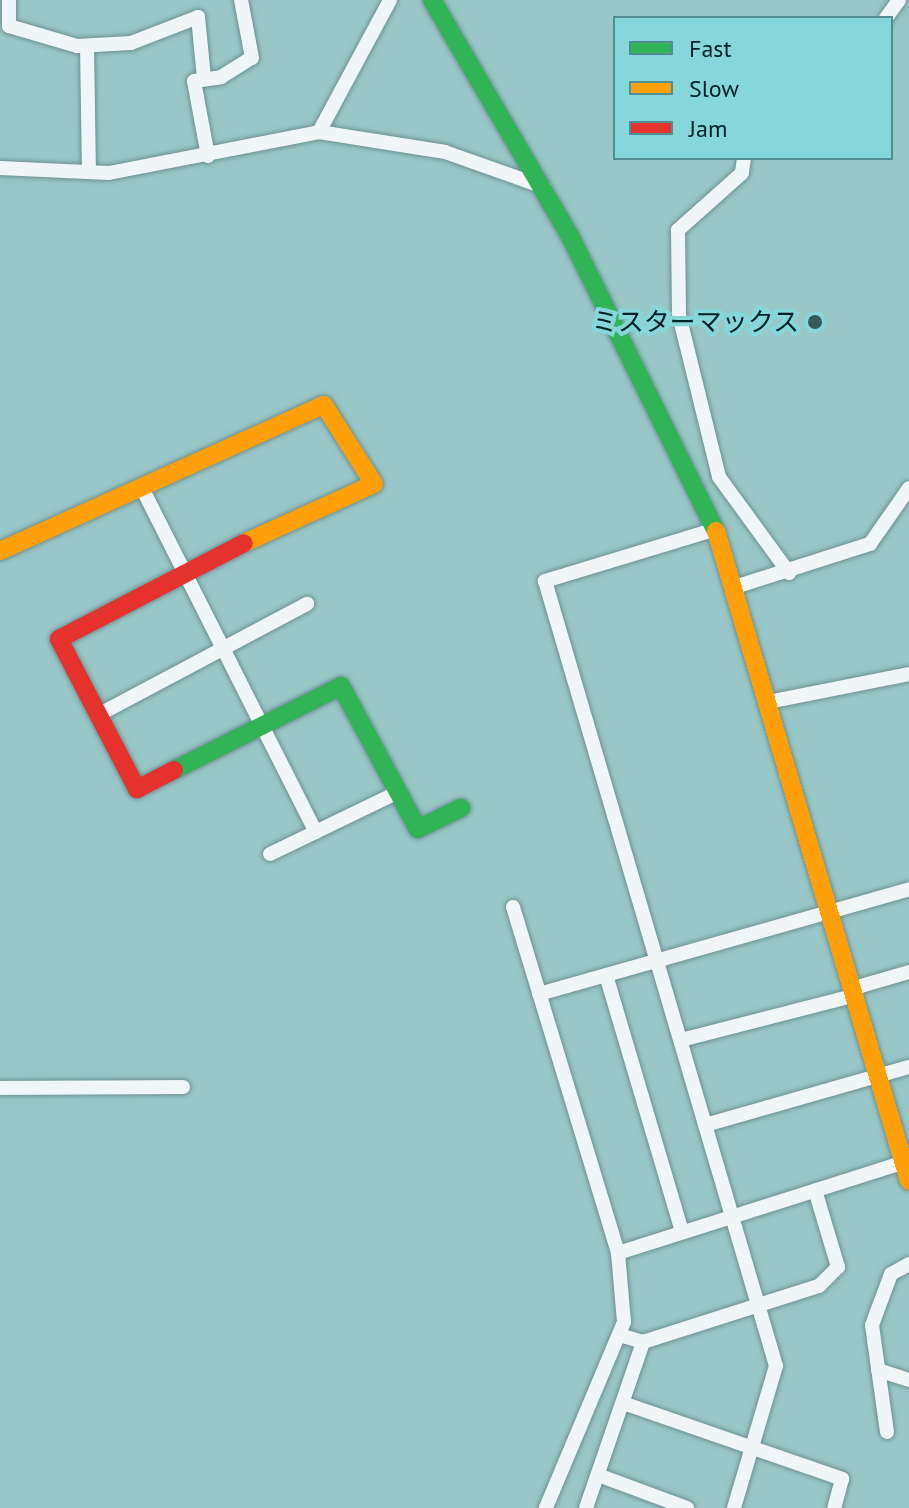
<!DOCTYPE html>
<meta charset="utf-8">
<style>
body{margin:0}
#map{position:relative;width:909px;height:1508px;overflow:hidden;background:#99c6c7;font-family:"PT Sans","Noto Sans JP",sans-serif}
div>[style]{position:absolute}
.roads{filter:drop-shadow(0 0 2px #6c9192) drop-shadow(0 0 2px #6c9192)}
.street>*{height:14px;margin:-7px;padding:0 7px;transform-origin:7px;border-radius:7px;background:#f0f6f7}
.fast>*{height:18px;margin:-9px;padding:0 9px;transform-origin:9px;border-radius:9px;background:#30b455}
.slow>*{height:18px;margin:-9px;padding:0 9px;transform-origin:9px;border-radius:9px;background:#ff9f0a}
.jam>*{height:18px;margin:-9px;padding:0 9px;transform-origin:9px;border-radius:9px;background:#e5322d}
.dots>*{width:22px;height:22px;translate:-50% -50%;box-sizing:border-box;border:4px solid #85d7db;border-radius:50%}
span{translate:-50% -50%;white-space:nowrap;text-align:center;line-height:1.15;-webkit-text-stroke:8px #85d7db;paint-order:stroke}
.poi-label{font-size:26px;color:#002022}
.right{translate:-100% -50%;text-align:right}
.legend{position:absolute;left:613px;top:16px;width:280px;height:144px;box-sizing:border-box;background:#85d7db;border:2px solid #508e91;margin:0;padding:10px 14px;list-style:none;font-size:24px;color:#002022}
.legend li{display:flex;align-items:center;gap:16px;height:40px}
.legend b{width:40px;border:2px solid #508e91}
</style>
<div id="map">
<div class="roads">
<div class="street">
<i style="left:9px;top:0;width:26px;rotate:90deg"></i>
<i style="left:9px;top:26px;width:71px;rotate:16.4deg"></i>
<i style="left:77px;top:46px;width:54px;rotate:-3.2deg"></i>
<i style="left:131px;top:43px;width:72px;rotate:-21.2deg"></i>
<i style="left:198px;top:17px;width:61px;rotate:84.4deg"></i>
<i style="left:886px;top:18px;width:22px;rotate:-54deg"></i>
<i style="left:87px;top:46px;width:126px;rotate:89.1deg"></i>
<i style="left:319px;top:132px;width:150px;rotate:-61.7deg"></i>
<i style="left:208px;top:156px;width:76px;rotate:-100.6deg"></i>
<i style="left:194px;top:81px;width:27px;rotate:-8deg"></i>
<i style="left:221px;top:77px;width:36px;rotate:-32deg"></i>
<i style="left:252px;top:58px;width:59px;rotate:-100.7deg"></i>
<i style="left:744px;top:158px;width:15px;rotate:98deg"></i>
<i style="left:742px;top:173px;width:86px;rotate:138.3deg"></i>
<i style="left:678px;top:230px;width:85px;rotate:89.3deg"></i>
<i style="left:679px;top:315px;width:167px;rotate:76.1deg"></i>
<i style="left:719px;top:477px;width:119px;rotate:53.9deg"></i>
<i style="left:0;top:168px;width:109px;rotate:2.6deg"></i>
<i style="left:109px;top:173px;width:214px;rotate:-11deg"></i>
<i style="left:319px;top:132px;width:128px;rotate:9deg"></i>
<i style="left:445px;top:152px;width:105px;rotate:19.5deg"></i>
<i style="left:144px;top:492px;width:381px;rotate:63.2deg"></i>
<i style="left:713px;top:530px;width:176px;rotate:163.1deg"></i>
<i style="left:545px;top:581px;width:818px;rotate:73.6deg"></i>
<i style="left:776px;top:1366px;width:148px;rotate:106.5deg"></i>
<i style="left:738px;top:586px;width:139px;rotate:-17.7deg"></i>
<i style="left:870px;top:544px;width:68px;rotate:-55.1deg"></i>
<i style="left:768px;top:702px;width:144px;rotate:-11.2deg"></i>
<i style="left:98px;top:715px;width:237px;rotate:-28deg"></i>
<i style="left:270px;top:854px;width:142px;rotate:-25.8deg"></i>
<i style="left:513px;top:907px;width:362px;rotate:73.1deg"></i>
<i style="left:618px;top:1253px;width:69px;rotate:85deg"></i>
<i style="left:624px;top:1322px;width:202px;rotate:112.8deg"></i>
<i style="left:606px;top:975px;width:268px;rotate:73.5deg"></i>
<i style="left:854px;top:988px;width:57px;rotate:-16.2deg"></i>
<i style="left:539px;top:994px;width:385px;rotate:-15.8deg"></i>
<i style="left:681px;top:1040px;width:181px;rotate:-14.4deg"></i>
<i style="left:0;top:1088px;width:183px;rotate:-0.3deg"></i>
<i style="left:705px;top:1125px;width:212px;rotate:-15.9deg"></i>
<i style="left:618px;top:1253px;width:298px;rotate:-17.6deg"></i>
<i style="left:623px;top:1336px;width:21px;rotate:17deg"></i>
<i style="left:643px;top:1342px;width:185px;rotate:-17.7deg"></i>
<i style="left:819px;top:1286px;width:27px;rotate:-45deg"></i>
<i style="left:838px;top:1267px;width:80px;rotate:-106.6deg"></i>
<i style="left:878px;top:1370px;width:33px;rotate:18deg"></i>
<i style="left:623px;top:1403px;width:232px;rotate:19.1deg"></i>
<i style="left:842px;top:1479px;width:30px;rotate:105deg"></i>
<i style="left:887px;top:1432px;width:108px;rotate:-98deg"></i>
<i style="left:872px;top:1325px;width:54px;rotate:-69.6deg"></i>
<i style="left:891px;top:1274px;width:21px;rotate:-29deg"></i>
<i style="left:598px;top:1475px;width:95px;rotate:20.3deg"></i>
<i style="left:586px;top:1508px;width:176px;rotate:-71deg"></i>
</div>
<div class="fast">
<i style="left:432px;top:0;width:276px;rotate:59.7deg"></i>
<i style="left:571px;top:238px;width:327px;rotate:63.7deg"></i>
<i style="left:174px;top:770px;width:187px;rotate:-26.7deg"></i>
<i style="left:341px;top:686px;width:162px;rotate:61.7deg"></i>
<i style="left:418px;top:829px;width:48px;rotate:-26deg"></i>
</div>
<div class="slow">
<i style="left:716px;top:531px;width:678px;rotate:73.46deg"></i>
<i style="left:0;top:551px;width:355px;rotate:-24.3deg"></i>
<i style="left:324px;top:405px;width:93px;rotate:57.7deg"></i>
<i style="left:374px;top:484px;width:143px;rotate:155.6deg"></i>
</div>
<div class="jam">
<i style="left:174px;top:770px;width:42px;rotate:152.8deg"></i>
<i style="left:137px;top:789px;width:169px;rotate:-117.5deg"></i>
<i style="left:59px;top:639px;width:208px;rotate:-27.4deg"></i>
</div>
</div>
<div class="dots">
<i style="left:815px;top:322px;background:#365a5c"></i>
</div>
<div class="poi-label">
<span class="right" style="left:799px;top:322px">ミスターマックス</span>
</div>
<ul class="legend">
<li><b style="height:10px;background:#30b455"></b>Fast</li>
<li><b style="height:10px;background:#ff9f0a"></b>Slow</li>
<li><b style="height:10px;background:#e5322d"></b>Jam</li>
</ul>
</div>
